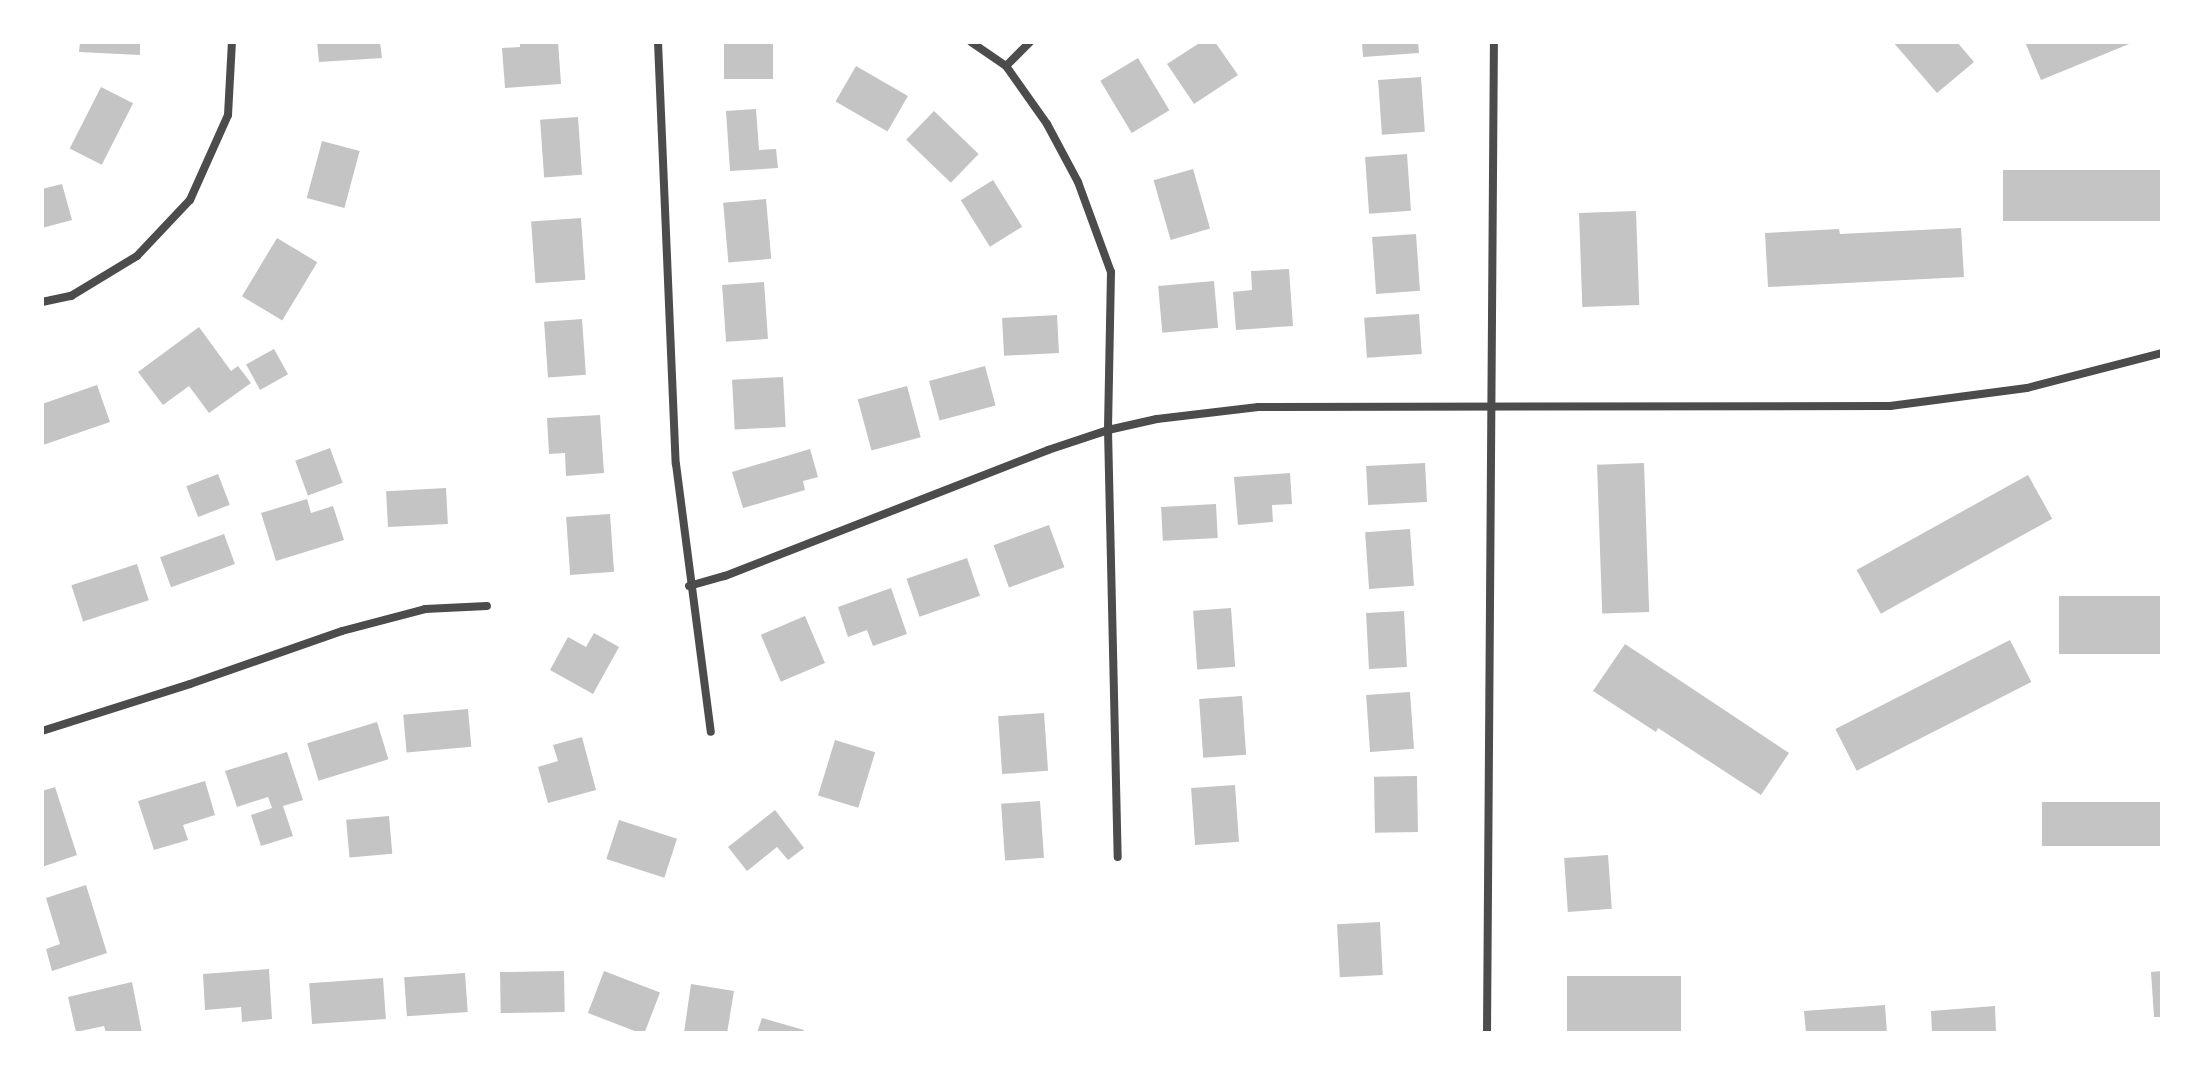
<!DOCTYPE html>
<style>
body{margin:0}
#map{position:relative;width:2204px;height:1075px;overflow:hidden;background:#fff;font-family:"Varela Round",sans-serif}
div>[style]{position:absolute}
.building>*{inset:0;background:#c4c4c4;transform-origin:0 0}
.minor>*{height:8px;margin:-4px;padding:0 4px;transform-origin:4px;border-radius:4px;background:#4c4c4c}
span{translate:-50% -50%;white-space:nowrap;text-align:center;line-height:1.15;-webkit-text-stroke:6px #fff;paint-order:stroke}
.frame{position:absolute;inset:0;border:44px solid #fff;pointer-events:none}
</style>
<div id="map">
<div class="building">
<i style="clip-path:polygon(80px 42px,140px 42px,140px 55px,79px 52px)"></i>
<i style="clip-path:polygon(317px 42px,380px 42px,382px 58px,319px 62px)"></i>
<i style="clip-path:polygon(520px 42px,558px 42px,561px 84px,505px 88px,502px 48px,520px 47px)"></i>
<i style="left:724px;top:42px;width:49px;height:37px"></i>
<i style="clip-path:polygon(1201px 42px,1215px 42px,1238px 75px,1194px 104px,1167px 64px)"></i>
<i style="clip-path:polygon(1362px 42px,1418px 42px,1419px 53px,1363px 57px)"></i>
<i style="clip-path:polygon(1893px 42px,1957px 42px,1974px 62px,1937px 93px)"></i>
<i style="clip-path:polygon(2025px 42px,2134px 42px,2041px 80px)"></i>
<i style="left:1138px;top:58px;width:61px;height:44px;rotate:59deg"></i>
<i style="left:856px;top:66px;width:60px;height:41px;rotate:30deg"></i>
<i style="left:1421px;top:77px;width:55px;height:43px;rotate:86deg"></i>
<i style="left:101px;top:87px;width:36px;height:69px;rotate:27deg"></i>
<i style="clip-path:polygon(756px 109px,759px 150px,776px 149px,778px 168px,730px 171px,726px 111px)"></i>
<i style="left:934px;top:111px;width:62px;height:40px;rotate:44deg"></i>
<i style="left:578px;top:117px;width:58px;height:38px;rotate:86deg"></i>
<i style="left:322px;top:141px;width:39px;height:59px;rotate:15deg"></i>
<i style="left:1407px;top:154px;width:57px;height:42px;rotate:86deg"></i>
<i style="left:1193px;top:169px;width:62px;height:41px;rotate:74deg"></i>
<i style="left:2162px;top:170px;width:51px;height:159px;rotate:90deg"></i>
<i style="left:993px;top:180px;width:55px;height:38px;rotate:58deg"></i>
<i style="clip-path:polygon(62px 184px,72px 220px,42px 228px,42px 189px)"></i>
<i style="left:766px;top:199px;width:60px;height:43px;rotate:85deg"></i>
<i style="left:1636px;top:211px;width:94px;height:57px;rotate:88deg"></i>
<i style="left:581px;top:218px;width:62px;height:50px;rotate:86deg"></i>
<i style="clip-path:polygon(1961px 228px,1964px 277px,1768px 287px,1765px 233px,1839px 229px,1840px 234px)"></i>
<i style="left:1416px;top:234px;width:57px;height:44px;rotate:86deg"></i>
<i style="left:277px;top:238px;width:47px;height:68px;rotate:31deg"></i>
<i style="clip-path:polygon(1289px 269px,1293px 326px,1236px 330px,1233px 292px,1252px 290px,1251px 271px)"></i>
<i style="left:1214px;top:281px;width:47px;height:56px;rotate:85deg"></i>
<i style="left:764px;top:282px;width:57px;height:42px;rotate:86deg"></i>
<i style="left:1419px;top:314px;width:40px;height:55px;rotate:86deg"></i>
<i style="left:1057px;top:315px;width:38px;height:55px;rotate:87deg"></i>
<i style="left:582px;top:319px;width:56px;height:38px;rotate:86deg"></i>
<i style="clip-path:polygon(199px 327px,231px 371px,238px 366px,251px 383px,209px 413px,189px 386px,163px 405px,138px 372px)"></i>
<i style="left:274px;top:349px;width:29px;height:32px;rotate:61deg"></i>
<i style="left:985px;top:366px;width:41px;height:58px;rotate:75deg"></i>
<i style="left:783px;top:377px;width:50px;height:51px;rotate:87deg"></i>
<i style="clip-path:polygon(97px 385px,110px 422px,43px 445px,42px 404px)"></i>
<i style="left:907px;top:386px;width:53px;height:51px;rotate:75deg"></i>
<i style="clip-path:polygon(600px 415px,604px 473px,566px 476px,565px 453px,549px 454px,547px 418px)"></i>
<i style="left:330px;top:448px;width:37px;height:37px;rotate:70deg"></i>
<i style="clip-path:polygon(810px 449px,818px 477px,803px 481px,805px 490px,743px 508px,732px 472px)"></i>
<i style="left:1425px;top:463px;width:39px;height:59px;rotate:87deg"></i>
<i style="left:1644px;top:463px;width:149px;height:47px;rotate:88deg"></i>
<i style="clip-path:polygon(1290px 473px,1292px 504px,1272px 505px,1273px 522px,1238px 525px,1234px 477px)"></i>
<i style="left:218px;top:474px;width:33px;height:34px;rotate:69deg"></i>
<i style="left:2028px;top:475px;width:50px;height:196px;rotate:61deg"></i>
<i style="left:446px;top:488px;width:36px;height:60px;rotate:87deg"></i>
<i style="clip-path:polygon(307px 499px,311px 513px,333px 506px,344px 540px,276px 561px,261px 513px)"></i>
<i style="left:1216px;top:504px;width:34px;height:55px;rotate:87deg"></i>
<i style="left:610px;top:514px;width:58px;height:44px;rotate:86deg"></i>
<i style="left:1049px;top:525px;width:45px;height:59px;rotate:70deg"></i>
<i style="left:1410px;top:529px;width:57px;height:45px;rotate:86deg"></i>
<i style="left:224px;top:534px;width:32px;height:68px;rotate:70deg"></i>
<i style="left:967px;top:558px;width:40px;height:64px;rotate:71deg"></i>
<i style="left:137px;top:564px;width:38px;height:69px;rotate:72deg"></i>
<i style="clip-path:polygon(891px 588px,907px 634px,873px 646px,867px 630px,848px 637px,838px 607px)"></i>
<i style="left:2162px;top:596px;width:58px;height:103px;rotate:90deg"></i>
<i style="left:1231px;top:608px;width:59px;height:38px;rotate:86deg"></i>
<i style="left:1404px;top:611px;width:56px;height:38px;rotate:87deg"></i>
<i style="left:805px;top:616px;width:51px;height:48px;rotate:67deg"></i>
<i style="clip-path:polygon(594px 633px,619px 647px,593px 694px,550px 670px,568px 637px,586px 647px)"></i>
<i style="left:2010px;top:640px;width:47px;height:196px;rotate:63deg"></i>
<i style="clip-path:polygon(1625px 644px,1789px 753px,1761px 795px,1658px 728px,1656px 732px,1593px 691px)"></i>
<i style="left:1410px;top:692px;width:57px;height:44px;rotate:86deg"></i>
<i style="left:1242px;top:696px;width:59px;height:43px;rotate:86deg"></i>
<i style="left:468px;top:709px;width:38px;height:65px;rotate:85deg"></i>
<i style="left:1044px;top:713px;width:58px;height:46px;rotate:86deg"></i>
<i style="left:377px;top:722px;width:39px;height:73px;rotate:73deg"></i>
<i style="clip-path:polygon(582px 737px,596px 790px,548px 803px,538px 767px,558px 761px,553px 745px)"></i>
<i style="left:835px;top:740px;width:42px;height:58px;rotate:17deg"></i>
<i style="clip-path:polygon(287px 752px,303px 800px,283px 806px,293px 836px,261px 846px,251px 815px,272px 808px,268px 797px,237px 807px,225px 771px)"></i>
<i style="left:1417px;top:776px;width:56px;height:43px;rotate:89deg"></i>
<i style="clip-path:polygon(205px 781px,215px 815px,183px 825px,188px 840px,154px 850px,138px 801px)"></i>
<i style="left:1235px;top:785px;width:57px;height:44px;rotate:86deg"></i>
<i style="clip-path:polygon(55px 787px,77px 855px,42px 867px,42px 791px)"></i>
<i style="left:1040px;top:801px;width:57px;height:39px;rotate:86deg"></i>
<i style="left:2162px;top:802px;width:44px;height:120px;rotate:90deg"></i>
<i style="clip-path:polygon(775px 810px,804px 848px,788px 860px,777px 847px,747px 871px,728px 847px)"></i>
<i style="left:389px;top:816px;width:38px;height:43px;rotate:85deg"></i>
<i style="left:619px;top:820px;width:61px;height:41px;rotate:18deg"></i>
<i style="left:1608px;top:855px;width:54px;height:44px;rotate:86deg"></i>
<i style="clip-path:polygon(86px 885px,107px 953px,52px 971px,46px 949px,60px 944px,46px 898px)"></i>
<i style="left:1380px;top:922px;width:53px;height:43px;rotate:87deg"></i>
<i style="clip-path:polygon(269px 969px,272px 1019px,242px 1022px,241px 1007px,205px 1010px,203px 974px)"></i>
<i style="left:564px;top:971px;width:41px;height:64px;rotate:89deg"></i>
<i style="left:604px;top:971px;width:60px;height:45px;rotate:21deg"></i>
<i style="clip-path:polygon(2162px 971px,2162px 1017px,2154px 1017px,2151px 972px)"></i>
<i style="left:465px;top:973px;width:39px;height:61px;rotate:86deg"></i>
<i style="left:1567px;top:976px;width:114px;height:57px"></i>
<i style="left:383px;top:978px;width:41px;height:74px;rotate:86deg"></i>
<i style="clip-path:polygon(132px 982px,142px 1033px,106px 1033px,104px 1026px,76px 1032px,68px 997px)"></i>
<i style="clip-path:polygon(691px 984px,734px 991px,727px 1033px,684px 1033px)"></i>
<i style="clip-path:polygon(1885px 1005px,1887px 1033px,1806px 1033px,1804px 1011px)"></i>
<i style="clip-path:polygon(1995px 1006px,1996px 1033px,1932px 1033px,1931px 1011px)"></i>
<i style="clip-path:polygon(762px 1018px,804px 1030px,803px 1033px,757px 1033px)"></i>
</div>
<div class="minor">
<i style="left:658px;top:42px;width:422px;rotate:87.6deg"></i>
<i style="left:676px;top:464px;width:270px;rotate:82.6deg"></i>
<i style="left:971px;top:42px;width:42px;rotate:34.4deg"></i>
<i style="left:1006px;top:66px;width:71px;rotate:54.7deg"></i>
<i style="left:1047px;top:124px;width:66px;rotate:61.9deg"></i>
<i style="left:1078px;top:182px;width:96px;rotate:69.9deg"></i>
<i style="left:1111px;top:272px;width:158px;rotate:91.1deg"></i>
<i style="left:1108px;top:430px;width:427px;rotate:88.7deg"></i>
<i style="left:1006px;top:66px;width:34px;rotate:-45deg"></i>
<i style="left:42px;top:302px;width:30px;rotate:-12deg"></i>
<i style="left:71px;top:296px;width:77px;rotate:-31.2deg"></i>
<i style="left:137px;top:256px;width:77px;rotate:-46.6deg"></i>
<i style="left:190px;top:200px;width:93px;rotate:-65.9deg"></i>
<i style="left:228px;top:115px;width:73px;rotate:-86.9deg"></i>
<i style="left:689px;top:586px;width:37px;rotate:-16deg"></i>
<i style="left:725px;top:576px;width:347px;rotate:-21.3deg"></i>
<i style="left:1048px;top:450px;width:63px;rotate:-18.4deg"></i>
<i style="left:1108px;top:430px;width:50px;rotate:-12.7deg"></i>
<i style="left:1157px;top:419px;width:102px;rotate:-6.8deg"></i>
<i style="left:1258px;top:407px;width:632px;rotate:-0.09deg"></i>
<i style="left:1890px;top:406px;width:138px;rotate:-7.5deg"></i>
<i style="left:2027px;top:388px;width:139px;rotate:-14.5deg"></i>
<i style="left:42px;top:731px;width:155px;rotate:-17.6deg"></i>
<i style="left:190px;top:684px;width:161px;rotate:-19.2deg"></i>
<i style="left:342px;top:631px;width:86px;rotate:-14.8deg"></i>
<i style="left:425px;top:609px;width:62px;rotate:-2.8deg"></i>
<i style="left:1487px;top:1033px;width:991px;rotate:-89.6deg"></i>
</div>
<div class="frame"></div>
</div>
